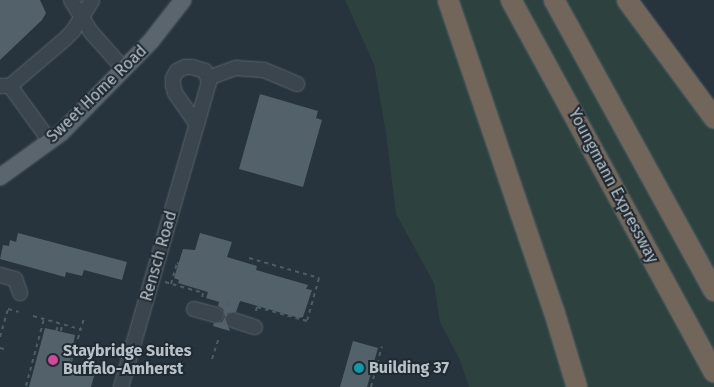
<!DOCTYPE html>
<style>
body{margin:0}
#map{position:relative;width:714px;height:387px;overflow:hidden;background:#28343d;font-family:"Fira Sans",sans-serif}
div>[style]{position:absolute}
.green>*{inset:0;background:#2d423f}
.building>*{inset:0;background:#53616a}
.path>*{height:2px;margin-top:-1px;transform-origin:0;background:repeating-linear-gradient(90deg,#4c5e5e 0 4px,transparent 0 8px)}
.roads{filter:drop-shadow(0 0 1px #59636b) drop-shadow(0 0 1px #59636b)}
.minor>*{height:14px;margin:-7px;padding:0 7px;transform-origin:7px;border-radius:7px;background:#3b454d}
.major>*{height:16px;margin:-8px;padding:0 8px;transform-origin:8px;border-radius:8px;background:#5a656d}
.highway>*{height:20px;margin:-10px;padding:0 10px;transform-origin:10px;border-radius:10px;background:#726559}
.dots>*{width:14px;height:14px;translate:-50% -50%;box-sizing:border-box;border:2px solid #202a32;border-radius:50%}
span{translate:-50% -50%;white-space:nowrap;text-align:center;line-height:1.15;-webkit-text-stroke:4px #202a32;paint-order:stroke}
.street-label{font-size:16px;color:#b8c0c8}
.poi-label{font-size:16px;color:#b8c0c8;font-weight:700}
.left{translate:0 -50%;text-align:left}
</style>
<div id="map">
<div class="green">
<i style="clip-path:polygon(345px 0,627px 0,714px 118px,714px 387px,469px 387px,460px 360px,440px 322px,434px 283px,396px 214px,386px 133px,374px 64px)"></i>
</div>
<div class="building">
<i style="clip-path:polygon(0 0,40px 0,46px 13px,42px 20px,0 60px)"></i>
<i style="clip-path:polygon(260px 94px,318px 111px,316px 118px,322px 120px,303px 187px,239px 169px)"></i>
<i style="clip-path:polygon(18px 233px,127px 262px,122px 280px,84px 270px,82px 276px,66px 272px,65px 277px,0 259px,3px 245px,9px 246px,10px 240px,16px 242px)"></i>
<i style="clip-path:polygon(200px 233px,232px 242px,227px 257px,257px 266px,256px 270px,308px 285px,306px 289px,312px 290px,303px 317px,299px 318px,240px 301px,236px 312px,228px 313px,225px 318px,230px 331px,213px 326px,214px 323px,222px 322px,225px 317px,223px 309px,218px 306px,219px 302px,206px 298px,208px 292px,178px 283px,179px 280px,174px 278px,183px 249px,195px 250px)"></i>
<i style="clip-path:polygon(45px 328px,75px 335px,69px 366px,95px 373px,91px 387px,29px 387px)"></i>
<i style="clip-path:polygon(353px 341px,378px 348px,367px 387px,340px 387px)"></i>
</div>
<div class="path">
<i style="left:249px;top:258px;width:73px;rotate:15.9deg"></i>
<i style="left:319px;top:278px;width:45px;rotate:105.6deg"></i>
<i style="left:307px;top:321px;width:52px;rotate:-164.4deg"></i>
<i style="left:257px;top:307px;width:8px;rotate:104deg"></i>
<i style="left:165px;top:282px;width:40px;rotate:16deg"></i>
<i style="left:203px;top:293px;width:5px;rotate:101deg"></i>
<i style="left:171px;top:284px;width:22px;rotate:-74deg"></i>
<i style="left:177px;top:263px;width:2px;rotate:27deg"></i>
<i style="left:227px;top:306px;width:4px;rotate:-76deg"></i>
<i style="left:33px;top:316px;width:49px;rotate:15.5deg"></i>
<i style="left:56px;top:331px;width:8px;rotate:-67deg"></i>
<i style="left:61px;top:331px;width:7px;rotate:-82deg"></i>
<i style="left:0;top:337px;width:29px;rotate:-74deg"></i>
<i style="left:8px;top:309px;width:11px;rotate:15deg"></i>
<i style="left:0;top:348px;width:8px;rotate:14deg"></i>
<i style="left:212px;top:359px;width:20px;rotate:-72deg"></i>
<i style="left:71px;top:362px;width:46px;rotate:-73.5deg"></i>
<i style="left:26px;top:386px;width:69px;rotate:-75deg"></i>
<i style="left:371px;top:387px;width:42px;rotate:-75deg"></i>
</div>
<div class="roads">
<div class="minor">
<i style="left:71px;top:0;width:38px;rotate:58deg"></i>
<i style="left:91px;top:32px;width:50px;rotate:48.3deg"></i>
<i style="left:208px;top:78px;width:30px;rotate:-20deg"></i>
<i style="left:236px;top:68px;width:28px;rotate:4deg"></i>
<i style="left:264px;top:70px;width:36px;rotate:23deg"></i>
<i style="left:0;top:86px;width:10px"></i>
<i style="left:10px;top:86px;width:72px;rotate:-40.5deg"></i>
<i style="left:65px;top:39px;width:11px;rotate:-45deg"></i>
<i style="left:73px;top:31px;width:36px;rotate:-58deg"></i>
<i style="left:10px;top:86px;width:68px;rotate:54deg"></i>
<i style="left:0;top:275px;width:16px;rotate:15deg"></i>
<i style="left:15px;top:279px;width:15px;rotate:70deg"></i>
<i style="left:194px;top:309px;width:23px;rotate:15deg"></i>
<i style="left:233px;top:320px;width:23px;rotate:18deg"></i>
<i style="left:121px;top:387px;width:274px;rotate:-73.9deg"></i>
<i style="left:197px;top:124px;width:44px;rotate:-74.1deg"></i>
<i style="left:209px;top:82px;width:12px;rotate:-110deg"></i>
<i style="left:205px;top:71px;width:14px;rotate:-163deg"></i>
<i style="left:192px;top:67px;width:7px;rotate:180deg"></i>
<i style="left:185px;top:67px;width:9px;rotate:153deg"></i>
<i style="left:177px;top:71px;width:8px;rotate:120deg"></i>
<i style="left:173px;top:78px;width:7px;rotate:90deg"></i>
<i style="left:173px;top:85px;width:8px;rotate:76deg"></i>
<i style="left:175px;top:93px;width:38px;rotate:55deg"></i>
</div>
<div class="major">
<i style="left:0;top:177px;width:75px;rotate:-35.8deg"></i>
<i style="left:61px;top:133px;width:129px;rotate:-45.6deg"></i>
<i style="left:151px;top:41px;width:52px;rotate:-52deg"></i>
</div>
<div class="highway">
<i style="left:448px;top:0;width:329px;rotate:71.2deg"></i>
<i style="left:554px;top:311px;width:79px;rotate:73.2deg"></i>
<i style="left:511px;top:0;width:424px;rotate:61.4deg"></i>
<i style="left:554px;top:0;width:332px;rotate:61.2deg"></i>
<i style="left:627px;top:0;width:147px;rotate:53.6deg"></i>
</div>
</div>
<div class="dots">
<i style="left:53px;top:360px;background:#d1479c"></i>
<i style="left:359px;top:368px;background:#0f9aa8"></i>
</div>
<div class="street-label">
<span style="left:97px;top:94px;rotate:-44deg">Sweet Home Road</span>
<span style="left:613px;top:186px;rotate:62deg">Youngmann Expressway</span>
<span style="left:159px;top:256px;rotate:-74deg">Rensch Road</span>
</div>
<div class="poi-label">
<span class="left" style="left:63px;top:360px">Staybridge Suites<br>Buffalo-Amherst</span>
<span class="left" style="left:369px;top:368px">Building 37</span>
</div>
</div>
